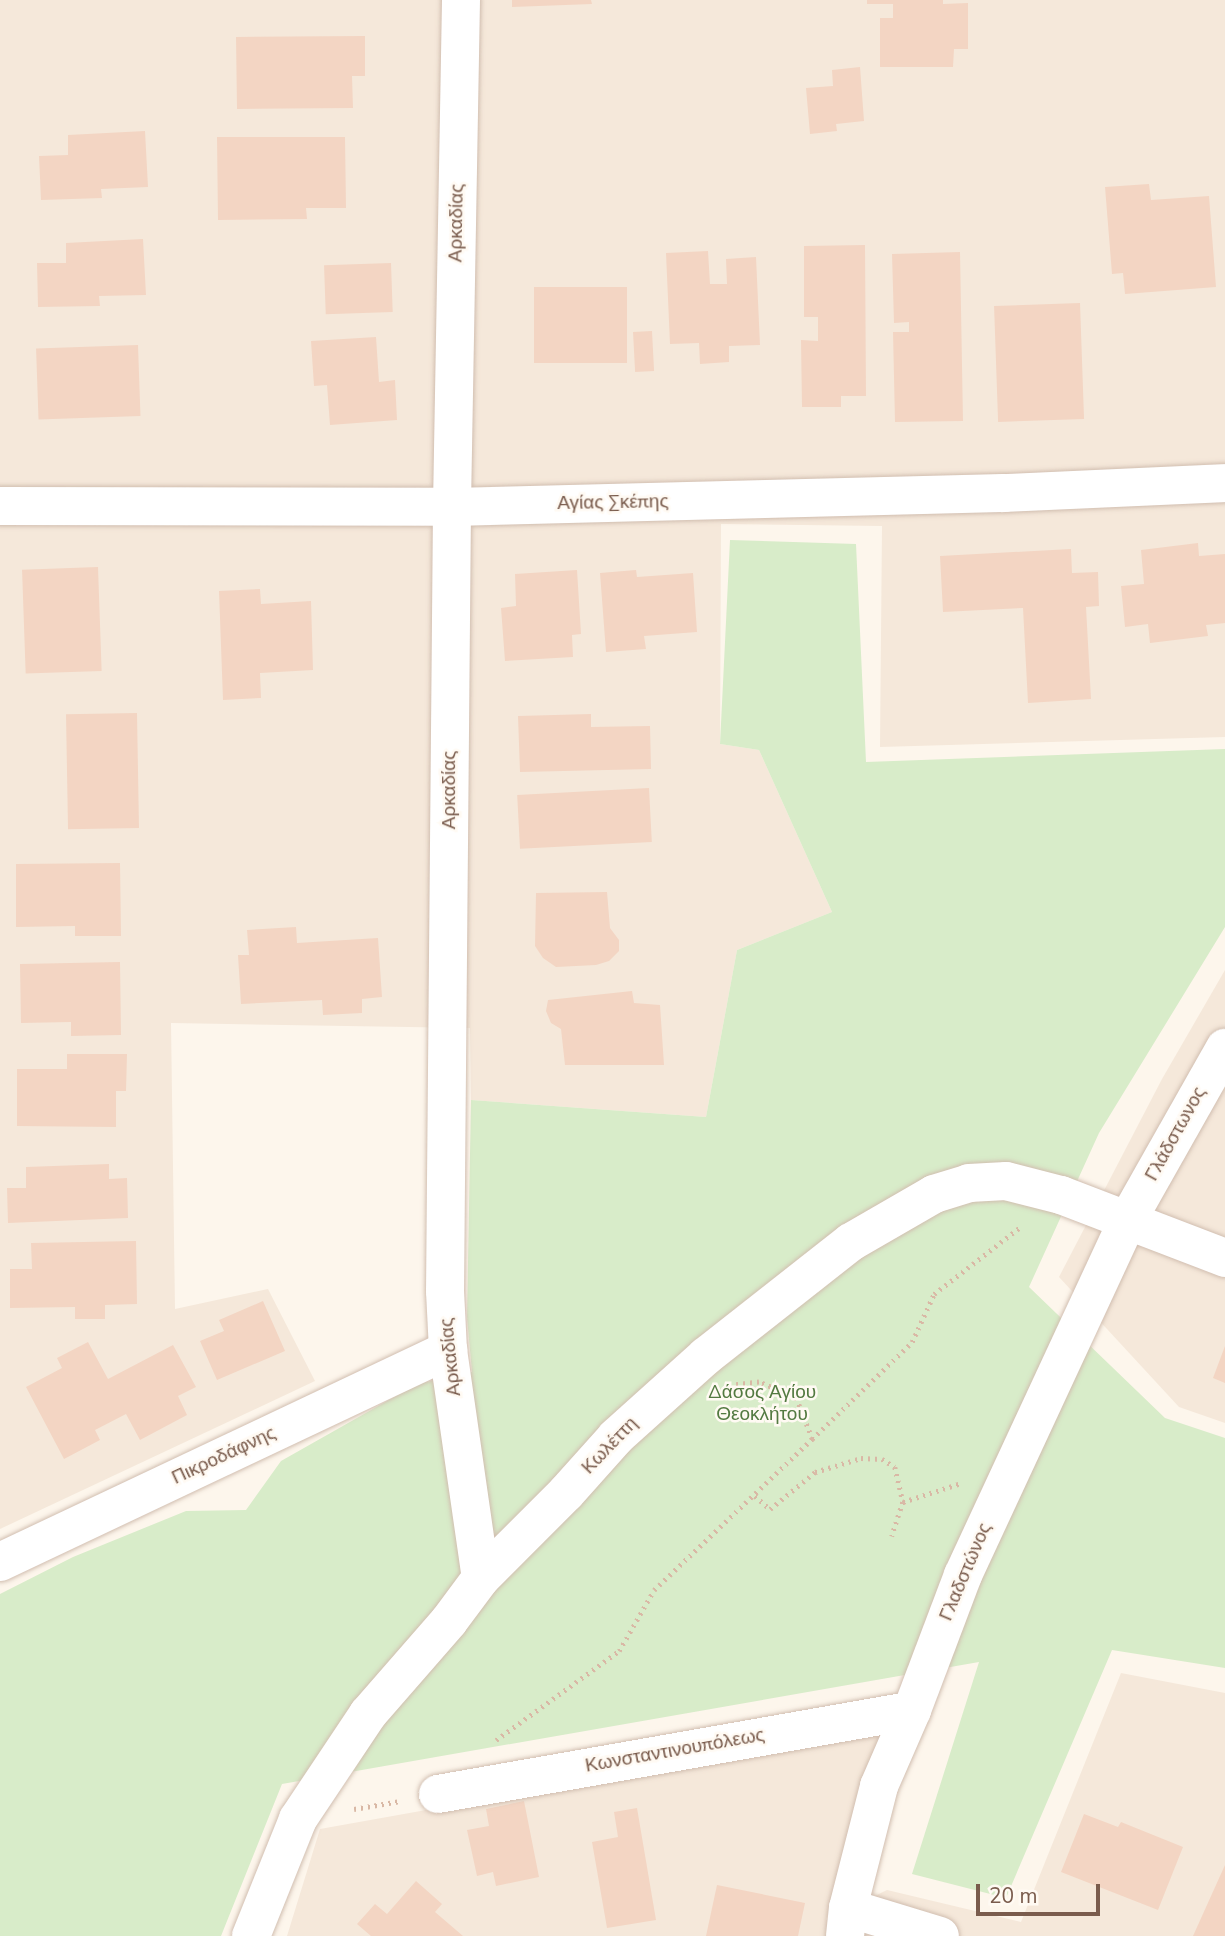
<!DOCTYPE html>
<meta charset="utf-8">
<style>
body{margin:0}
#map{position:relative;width:1225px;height:1936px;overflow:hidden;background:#fdf6ec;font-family:"Nunito Sans",sans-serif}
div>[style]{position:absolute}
.residential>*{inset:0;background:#f5e8da}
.green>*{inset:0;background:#d8ecc9}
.building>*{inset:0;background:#f3d5c3;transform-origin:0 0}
.path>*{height:4.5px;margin-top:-2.25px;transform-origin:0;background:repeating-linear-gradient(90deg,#d9b8a5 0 2px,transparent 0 7px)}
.roads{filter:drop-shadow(0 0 2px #d1beb0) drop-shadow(0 0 2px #d1beb0)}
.minor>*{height:38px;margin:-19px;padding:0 19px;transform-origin:19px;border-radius:19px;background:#fff}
span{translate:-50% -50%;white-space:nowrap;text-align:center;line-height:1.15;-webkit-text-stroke:5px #fffaf3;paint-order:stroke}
.street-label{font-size:19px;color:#7a5c4d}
.park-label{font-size:19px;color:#537a41}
.scale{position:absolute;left:976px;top:1884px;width:124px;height:32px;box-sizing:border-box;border:4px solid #7a5c4d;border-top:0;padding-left:9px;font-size:21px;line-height:24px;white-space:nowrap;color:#7a5c4d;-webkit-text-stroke:5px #fffaf3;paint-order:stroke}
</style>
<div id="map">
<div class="residential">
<i style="clip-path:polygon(0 0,1225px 0,1225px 737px,880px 747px,882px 526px,721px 524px,720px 744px,759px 750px,832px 912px,737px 950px,706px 1117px,471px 1100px,470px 1028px,171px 1023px,175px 1309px,268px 1289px,315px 1381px,0 1529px)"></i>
<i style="clip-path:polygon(1225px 970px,1225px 1423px,1179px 1407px,1059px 1277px,1162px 1079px)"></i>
<i style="clip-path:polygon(1121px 1673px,1225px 1693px,1225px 1936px,287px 1936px,320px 1829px,883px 1728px,826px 1920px,887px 1890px,1021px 1922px)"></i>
</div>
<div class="green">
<i style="clip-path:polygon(730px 540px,856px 544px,866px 762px,1225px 749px,1225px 927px,1099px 1133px,1029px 1287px,1165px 1418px,1225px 1438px,1225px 1668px,1112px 1650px,1006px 1898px,912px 1874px,979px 1662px,282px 1784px,221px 1936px,0 1936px,0 1594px,73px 1557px,186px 1511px,246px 1510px,281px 1461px,417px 1384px,472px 1372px,467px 1317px,471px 1100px,706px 1117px,737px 950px,832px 912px,759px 750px,720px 744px)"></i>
</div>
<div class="building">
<i style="clip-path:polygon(512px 0,591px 0,592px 4px,512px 7px)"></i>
<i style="clip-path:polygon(867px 0,943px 0,943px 4px,968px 3px,968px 49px,954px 49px,953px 67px,880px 67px,880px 18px,893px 18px,893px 4px,867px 4px)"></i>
<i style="clip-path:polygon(365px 36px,365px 76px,352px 76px,353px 108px,237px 109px,236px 37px)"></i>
<i style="clip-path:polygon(860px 67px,864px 121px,836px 124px,837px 131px,810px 134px,806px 88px,833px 86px,832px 70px)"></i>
<i style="clip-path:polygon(145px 131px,148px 187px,101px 189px,102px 198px,41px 200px,39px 156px,68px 155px,68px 135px)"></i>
<i style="clip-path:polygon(217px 137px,345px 137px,346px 208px,306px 208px,307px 219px,218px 220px)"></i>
<i style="clip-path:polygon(1149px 184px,1151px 200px,1209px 196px,1216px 287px,1125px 294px,1123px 273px,1112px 274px,1105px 187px)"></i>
<i style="clip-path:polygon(143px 239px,146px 295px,99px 296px,100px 306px,38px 307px,37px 263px,66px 263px,66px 243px)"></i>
<i style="clip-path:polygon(865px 245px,866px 396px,841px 396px,841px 407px,802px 407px,801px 340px,818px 341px,818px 317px,804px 317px,804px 246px)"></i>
<i style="clip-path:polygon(708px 251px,710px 284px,727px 284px,726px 259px,756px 257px,760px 345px,729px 346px,729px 362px,700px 364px,699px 343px,670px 344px,666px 253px)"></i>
<i style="clip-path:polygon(960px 252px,963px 421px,895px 422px,893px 332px,909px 332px,909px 322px,894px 323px,892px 254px)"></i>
<i style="left:391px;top:263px;width:49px;height:67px;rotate:88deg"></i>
<i style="left:627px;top:287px;width:76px;height:93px;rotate:90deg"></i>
<i style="left:1080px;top:303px;width:116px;height:86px;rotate:88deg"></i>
<i style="left:652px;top:331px;width:40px;height:19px;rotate:87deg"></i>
<i style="clip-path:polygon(376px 337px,379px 382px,395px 380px,397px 420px,330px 425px,327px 385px,314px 386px,311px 341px)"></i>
<i style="left:138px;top:345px;width:71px;height:102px;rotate:88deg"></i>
<i style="clip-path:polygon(1198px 543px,1199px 556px,1225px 554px,1225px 623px,1206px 625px,1208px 636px,1150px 643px,1148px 624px,1125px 627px,1121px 586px,1144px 584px,1141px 550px)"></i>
<i style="clip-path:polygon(1071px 549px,1072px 573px,1098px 572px,1099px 606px,1086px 607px,1091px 699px,1028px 703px,1023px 608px,943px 612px,940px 556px)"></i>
<i style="left:98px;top:567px;width:104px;height:76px;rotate:88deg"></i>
<i style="clip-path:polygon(577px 570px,581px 634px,572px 635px,573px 657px,505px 661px,501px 608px,516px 606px,515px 574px)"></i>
<i style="clip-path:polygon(636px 570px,637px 577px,693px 573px,697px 632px,644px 636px,646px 649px,606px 652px,600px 573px)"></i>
<i style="clip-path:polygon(260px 589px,261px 604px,311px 601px,313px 670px,260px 673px,261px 698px,223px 700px,219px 591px)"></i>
<i style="left:137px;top:713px;width:115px;height:71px;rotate:89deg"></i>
<i style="clip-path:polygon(591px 714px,591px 727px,650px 726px,651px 769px,520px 772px,518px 716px)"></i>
<i style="left:649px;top:788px;width:54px;height:132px;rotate:87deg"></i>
<i style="clip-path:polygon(120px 863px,121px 936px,75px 936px,75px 926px,16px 927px,16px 864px)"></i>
<i style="clip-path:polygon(607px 892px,610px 928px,619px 940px,619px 951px,609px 961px,596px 965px,556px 967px,543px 958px,535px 946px,536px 893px)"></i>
<i style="clip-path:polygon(296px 927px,297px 943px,378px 938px,382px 997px,362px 999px,362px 1013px,323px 1015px,322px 1000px,241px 1004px,238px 955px,249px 955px,247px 930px)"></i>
<i style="clip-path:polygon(120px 962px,121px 1035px,71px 1036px,71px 1022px,21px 1023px,20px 964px)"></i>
<i style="clip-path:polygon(632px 991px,634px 1003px,660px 1005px,664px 1065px,565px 1065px,561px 1029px,551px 1023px,546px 1011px,548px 1000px)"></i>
<i style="clip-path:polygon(67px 1054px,127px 1054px,126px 1091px,116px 1091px,116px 1127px,17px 1126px,17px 1069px,67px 1069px)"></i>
<i style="clip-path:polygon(109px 1164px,109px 1179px,127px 1178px,128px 1218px,8px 1223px,7px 1188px,26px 1188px,26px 1167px)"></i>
<i style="clip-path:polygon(136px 1241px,137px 1304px,105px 1305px,105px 1319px,75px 1319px,75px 1307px,10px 1308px,10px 1269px,32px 1269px,31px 1243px)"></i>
<i style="clip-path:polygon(263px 1301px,285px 1351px,217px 1380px,200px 1341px,224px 1331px,219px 1320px)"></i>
<i style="clip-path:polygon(88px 1342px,108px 1379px,173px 1345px,196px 1387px,178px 1396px,187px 1415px,140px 1440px,126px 1414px,95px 1430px,100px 1440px,64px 1459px,26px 1387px,62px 1368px,57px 1358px)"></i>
<i style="clip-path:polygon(1225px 1346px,1225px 1383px,1213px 1378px)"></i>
<i style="clip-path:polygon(524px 1801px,539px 1877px,496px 1886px,493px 1872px,477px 1876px,467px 1830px,489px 1826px,486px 1809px)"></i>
<i style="clip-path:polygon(637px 1808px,656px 1920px,607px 1928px,592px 1842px,618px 1837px,614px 1812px)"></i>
<i style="clip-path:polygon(1084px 1814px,1118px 1827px,1121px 1822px,1183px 1847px,1158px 1910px,1061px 1872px)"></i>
<i style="clip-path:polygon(1225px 1865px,1225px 1936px,1193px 1936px)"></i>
<i style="clip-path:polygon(416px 1881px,442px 1904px,435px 1912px,463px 1936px,371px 1936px,357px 1924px,375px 1904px,387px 1914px)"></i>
<i style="clip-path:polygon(717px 1885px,805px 1903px,798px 1936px,706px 1936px)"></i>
</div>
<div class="path">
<i style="left:812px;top:1439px;width:139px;rotate:-44.1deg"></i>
<i style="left:912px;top:1342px;width:53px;rotate:-65.4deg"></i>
<i style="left:934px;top:1294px;width:108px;rotate:-37.8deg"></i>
<i style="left:755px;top:1496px;width:20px;rotate:41deg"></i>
<i style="left:770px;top:1509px;width:58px;rotate:-39.4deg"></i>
<i style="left:815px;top:1472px;width:48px;rotate:-16.9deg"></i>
<i style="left:861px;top:1458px;width:21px;rotate:3deg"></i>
<i style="left:882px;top:1459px;width:15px;rotate:32deg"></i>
<i style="left:895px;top:1467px;width:36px;rotate:77deg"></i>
<i style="left:903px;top:1502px;width:36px;rotate:108deg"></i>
<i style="left:903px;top:1502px;width:61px;rotate:-18.1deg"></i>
<i style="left:496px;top:1740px;width:152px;rotate:-35.9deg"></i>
<i style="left:619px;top:1651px;width:70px;rotate:-60.2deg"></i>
<i style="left:654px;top:1590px;width:219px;rotate:-43.7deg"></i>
<i style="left:812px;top:1439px;width:44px;rotate:-111.3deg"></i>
<i style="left:796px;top:1398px;width:40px;rotate:-156.6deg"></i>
<i style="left:759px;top:1382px;width:23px;rotate:173deg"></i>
<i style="left:354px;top:1809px;width:47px;rotate:-9.9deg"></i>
</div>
<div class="roads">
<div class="minor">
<i style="left:461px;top:0;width:507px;rotate:91.02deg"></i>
<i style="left:452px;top:507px;width:784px;rotate:90.51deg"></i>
<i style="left:445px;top:1291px;width:59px;rotate:87.1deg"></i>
<i style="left:448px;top:1350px;width:230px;rotate:81.8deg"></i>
<i style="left:0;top:506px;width:452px;rotate:0.1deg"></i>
<i style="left:452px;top:507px;width:553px;rotate:-1.45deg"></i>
<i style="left:1005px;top:493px;width:220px;rotate:-2.6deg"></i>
<i style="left:0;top:1562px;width:496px;rotate:-25.3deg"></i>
<i style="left:438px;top:1794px;width:481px;rotate:-10deg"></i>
<i style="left:848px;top:1908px;width:96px;rotate:16.9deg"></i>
<i style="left:251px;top:1936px;width:126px;rotate:-68.1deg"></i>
<i style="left:298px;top:1819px;width:126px;rotate:-56.3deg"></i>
<i style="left:368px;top:1714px;width:123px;rotate:-48.9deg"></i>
<i style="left:449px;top:1621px;width:54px;rotate:-53.3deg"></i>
<i style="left:481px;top:1578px;width:120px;rotate:-45deg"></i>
<i style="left:566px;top:1493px;width:75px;rotate:-48.2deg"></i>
<i style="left:616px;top:1437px;width:121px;rotate:-42deg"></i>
<i style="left:706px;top:1356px;width:184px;rotate:-38.2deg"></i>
<i style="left:851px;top:1242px;width:96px;rotate:-30deg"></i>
<i style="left:934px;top:1194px;width:37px;rotate:-17deg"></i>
<i style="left:969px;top:1183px;width:37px;rotate:-3deg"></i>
<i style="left:1006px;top:1181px;width:57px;rotate:14.3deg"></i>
<i style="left:1061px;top:1195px;width:176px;rotate:21deg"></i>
<i style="left:845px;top:1936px;width:28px;rotate:-84deg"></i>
<i style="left:848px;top:1908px;width:126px;rotate:-75.7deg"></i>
<i style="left:879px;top:1786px;width:83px;rotate:-66.5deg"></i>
<i style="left:912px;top:1710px;width:144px;rotate:-69.3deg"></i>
<i style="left:963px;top:1575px;width:390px;rotate:-65.1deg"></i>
<i style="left:1127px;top:1221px;width:199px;rotate:-60.5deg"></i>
</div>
</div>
<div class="street-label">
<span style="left:457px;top:223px;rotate:-89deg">Αρκαδίας</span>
<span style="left:613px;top:503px;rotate:-1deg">Αγίας Σκέπης</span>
<span style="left:450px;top:790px;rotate:-90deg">Αρκαδίας</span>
<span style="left:1176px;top:1134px;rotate:-61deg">Γλάδστωνος</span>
<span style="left:451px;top:1357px;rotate:-96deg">Αρκαδίας</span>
<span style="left:610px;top:1446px;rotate:-46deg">Κωλέττη</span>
<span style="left:224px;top:1456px;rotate:-25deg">Πικροδάφνης</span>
<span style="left:966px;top:1572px;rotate:-67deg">Γλαδστώνος</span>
<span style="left:675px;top:1751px;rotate:-10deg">Κωνσταντινουπόλεως</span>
</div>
<div class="park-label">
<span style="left:762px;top:1404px">Δάσος Αγίου<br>Θεοκλήτου</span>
</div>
<div class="scale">20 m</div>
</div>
